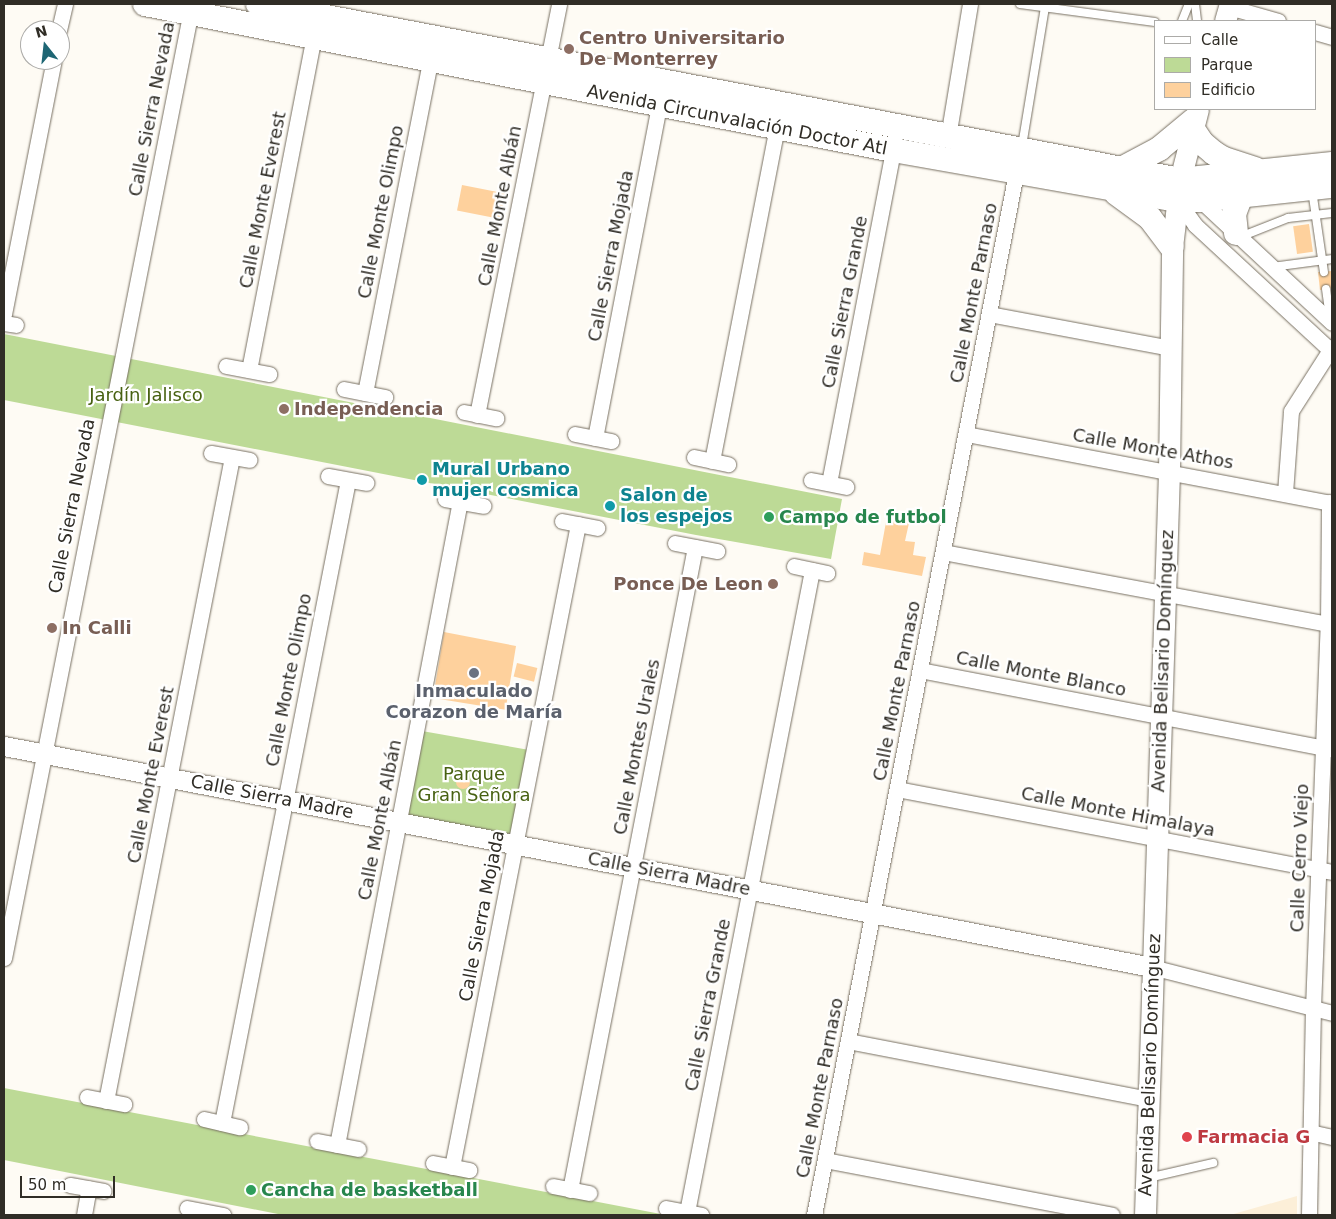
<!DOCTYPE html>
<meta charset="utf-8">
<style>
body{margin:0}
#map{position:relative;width:1336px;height:1219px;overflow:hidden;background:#fefbf4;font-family:"DejaVu Sans",sans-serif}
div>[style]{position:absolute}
.built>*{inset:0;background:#fcefd8}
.green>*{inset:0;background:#bdda96;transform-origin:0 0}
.building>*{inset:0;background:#fed19d;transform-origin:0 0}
.round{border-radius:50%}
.roads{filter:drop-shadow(0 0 1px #787062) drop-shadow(0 0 1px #787062)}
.service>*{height:8px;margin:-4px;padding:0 4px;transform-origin:4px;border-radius:4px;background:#fff}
.minor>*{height:15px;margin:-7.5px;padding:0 7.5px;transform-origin:7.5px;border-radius:7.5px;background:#fff}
.tertiary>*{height:19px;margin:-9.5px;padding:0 9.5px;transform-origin:9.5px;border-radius:9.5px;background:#fff}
.secondary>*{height:21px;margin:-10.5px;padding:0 10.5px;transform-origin:10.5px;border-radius:10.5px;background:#fff}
.primary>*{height:24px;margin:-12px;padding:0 12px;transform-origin:12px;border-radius:12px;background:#fff}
.dots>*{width:14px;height:14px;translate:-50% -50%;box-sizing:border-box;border:2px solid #fff;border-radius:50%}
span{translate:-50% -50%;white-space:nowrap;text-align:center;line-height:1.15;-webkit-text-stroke:4.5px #fff;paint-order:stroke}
.education-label{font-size:18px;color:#785e54;font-weight:700}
.left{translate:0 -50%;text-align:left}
.right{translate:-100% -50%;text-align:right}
.street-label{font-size:18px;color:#302d26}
.park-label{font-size:18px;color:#476111}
.culture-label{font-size:18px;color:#0d838f;font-weight:700}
.leisure-label{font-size:18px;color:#27864d;font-weight:700}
.worship-label{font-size:18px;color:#5b616d;font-weight:700}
.health-label{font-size:18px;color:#be3a42;font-weight:700}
.frame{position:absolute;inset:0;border:5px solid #302d26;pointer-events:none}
.legend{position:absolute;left:1154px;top:20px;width:162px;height:90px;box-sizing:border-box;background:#fff;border:1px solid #acaba8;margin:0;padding:6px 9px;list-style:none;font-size:15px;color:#302d26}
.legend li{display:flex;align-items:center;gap:10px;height:25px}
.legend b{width:25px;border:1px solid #acaba8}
.north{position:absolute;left:20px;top:20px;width:50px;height:50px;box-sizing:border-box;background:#fff;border:1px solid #acaba8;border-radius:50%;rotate:344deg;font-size:14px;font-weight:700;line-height:20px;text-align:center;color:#302d26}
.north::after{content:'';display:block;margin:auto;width:18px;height:22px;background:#1e6674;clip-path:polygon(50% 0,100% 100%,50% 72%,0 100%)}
.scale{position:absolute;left:20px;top:1176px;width:95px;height:22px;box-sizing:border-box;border:2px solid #302d26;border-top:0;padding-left:6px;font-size:15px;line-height:18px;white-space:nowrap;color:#302d26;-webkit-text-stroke:4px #fff;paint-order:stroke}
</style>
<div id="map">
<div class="built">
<i style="clip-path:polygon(1297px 1196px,1297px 1215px,1230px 1215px)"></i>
</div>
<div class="green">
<i style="clip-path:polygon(4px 334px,842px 499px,831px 559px,696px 535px,4px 400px)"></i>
<i style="left:422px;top:731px;width:106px;height:86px;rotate:10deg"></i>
<i style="clip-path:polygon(4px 1088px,666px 1215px,283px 1215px,4px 1160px)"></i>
</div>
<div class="building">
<i style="left:462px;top:185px;width:44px;height:26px;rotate:11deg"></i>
<i style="left:1309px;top:224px;width:28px;height:16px;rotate:82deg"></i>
<i style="clip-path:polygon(1332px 271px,1332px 288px,1320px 290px,1318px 272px)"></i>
<i style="clip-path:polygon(888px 511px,902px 514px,901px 522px,909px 523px,905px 541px,915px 542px,913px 555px,926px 557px,922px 576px,862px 565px,864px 552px,880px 555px)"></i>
<i style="clip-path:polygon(444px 632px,516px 646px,506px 707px,525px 710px,525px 713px,433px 698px)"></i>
<i style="left:517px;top:663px;width:21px;height:14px;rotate:14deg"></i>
<i class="round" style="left:456px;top:775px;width:14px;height:14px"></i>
</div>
<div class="roads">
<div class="service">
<i style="left:1020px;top:4px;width:136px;rotate:7.6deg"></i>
<i style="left:1195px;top:4px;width:17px;rotate:83deg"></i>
<i style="left:1182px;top:21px;width:18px;rotate:-68deg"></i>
<i style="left:1022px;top:146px;width:141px;rotate:-80.6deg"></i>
<i style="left:1312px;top:190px;width:83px;rotate:81.7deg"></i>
<i style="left:1240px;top:237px;width:52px;rotate:-21.6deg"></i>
<i style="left:1288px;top:218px;width:44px;rotate:-6.5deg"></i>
<i style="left:1272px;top:267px;width:61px;rotate:-7.6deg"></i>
<i style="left:1326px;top:289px;width:30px;rotate:82deg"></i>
<i style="left:1148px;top:1178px;width:67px;rotate:-13deg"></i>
</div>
<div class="minor">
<i style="left:1229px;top:7px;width:51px;rotate:15.9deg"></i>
<i style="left:59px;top:30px;width:27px;rotate:-77deg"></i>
<i style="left:1315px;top:32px;width:18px;rotate:16deg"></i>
<i style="left:948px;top:137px;width:135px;rotate:-80.6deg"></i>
<i style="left:1198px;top:198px;width:183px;rotate:43deg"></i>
<i style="left:1177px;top:200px;width:31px;rotate:54deg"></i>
<i style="left:1195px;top:225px;width:187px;rotate:42.8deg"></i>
<i style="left:4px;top:314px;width:259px;rotate:-78.9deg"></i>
<i style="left:989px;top:314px;width:185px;rotate:10.6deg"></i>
<i style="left:4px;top:323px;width:12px;rotate:9deg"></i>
<i style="left:226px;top:366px;width:44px;rotate:10.5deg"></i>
<i style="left:249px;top:370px;width:339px;rotate:-79deg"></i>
<i style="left:344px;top:389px;width:42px;rotate:11deg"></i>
<i style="left:365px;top:393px;width:349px;rotate:-78.9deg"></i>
<i style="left:464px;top:412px;width:33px;rotate:11deg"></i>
<i style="left:477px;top:415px;width:419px;rotate:-78.7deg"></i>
<i style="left:575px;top:434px;width:37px;rotate:11deg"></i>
<i style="left:966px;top:434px;width:372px;rotate:10.7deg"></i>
<i style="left:595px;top:438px;width:348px;rotate:-79.1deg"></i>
<i style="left:211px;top:453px;width:39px;rotate:10deg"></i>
<i style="left:694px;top:457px;width:35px;rotate:12deg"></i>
<i style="left:712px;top:461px;width:340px;rotate:-79deg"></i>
<i style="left:328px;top:476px;width:39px;rotate:10deg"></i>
<i style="left:811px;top:480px;width:36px;rotate:11deg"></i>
<i style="left:829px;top:483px;width:348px;rotate:-79.1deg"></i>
<i style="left:1285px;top:493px;width:82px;rotate:-85.8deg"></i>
<i style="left:1291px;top:411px;width:76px;rotate:-57.4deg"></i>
<i style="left:445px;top:499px;width:39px;rotate:10deg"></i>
<i style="left:562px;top:521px;width:36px;rotate:11deg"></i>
<i style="left:675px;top:543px;width:43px;rotate:10.8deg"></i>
<i style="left:943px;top:552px;width:396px;rotate:10.6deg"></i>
<i style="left:794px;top:566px;width:34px;rotate:12deg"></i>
<i style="left:920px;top:670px;width:420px;rotate:10.9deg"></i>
<i style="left:897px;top:789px;width:443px;rotate:10.8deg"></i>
<i style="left:4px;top:958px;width:971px;rotate:-78.84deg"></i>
<i style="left:1152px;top:967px;width:186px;rotate:14.3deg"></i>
<i style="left:848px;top:1041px;width:306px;rotate:10.9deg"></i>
<i style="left:87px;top:1097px;width:38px;rotate:11deg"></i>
<i style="left:106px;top:1101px;width:656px;rotate:-78.93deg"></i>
<i style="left:204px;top:1119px;width:37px;rotate:13deg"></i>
<i style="left:222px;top:1123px;width:655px;rotate:-78.91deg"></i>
<i style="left:1310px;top:1132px;width:23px;rotate:13deg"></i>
<i style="left:317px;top:1141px;width:42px;rotate:11deg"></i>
<i style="left:337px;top:1145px;width:656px;rotate:-79.19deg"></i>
<i style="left:825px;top:1160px;width:292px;rotate:10.8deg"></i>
<i style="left:433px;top:1163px;width:37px;rotate:11deg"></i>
<i style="left:452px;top:1167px;width:655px;rotate:-78.91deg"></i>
<i style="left:70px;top:1185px;width:34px;rotate:10deg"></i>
<i style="left:553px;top:1186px;width:37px;rotate:11deg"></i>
<i style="left:570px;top:1190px;width:655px;rotate:-79deg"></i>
<i style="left:187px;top:1208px;width:37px;rotate:11deg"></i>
<i style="left:666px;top:1208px;width:36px;rotate:11deg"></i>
<i style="left:687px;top:1212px;width:654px;rotate:-78.98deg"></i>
<i style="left:84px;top:1215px;width:27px;rotate:-80deg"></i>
<i style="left:814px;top:1215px;width:1061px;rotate:-79.03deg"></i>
<i style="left:1309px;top:1215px;width:207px;rotate:-88.9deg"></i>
<i style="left:1313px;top:1008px;width:384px;rotate:-87.8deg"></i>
<i style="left:1328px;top:624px;width:122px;rotate:-89.5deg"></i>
</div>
<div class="tertiary">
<i style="left:4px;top:746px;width:1169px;rotate:10.9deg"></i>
</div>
<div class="secondary">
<i style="left:1225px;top:21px;width:18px;rotate:-74deg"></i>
<i style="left:1145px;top:1215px;width:744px;rotate:-88.15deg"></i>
<i style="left:1169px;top:471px;width:224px;rotate:-89.2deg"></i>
<i style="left:1172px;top:247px;width:67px;rotate:-83.2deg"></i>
<i style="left:1180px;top:180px;width:73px;rotate:-75.8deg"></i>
</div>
<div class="primary">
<i style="left:145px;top:4px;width:762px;rotate:11.04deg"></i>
<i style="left:893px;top:150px;width:288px;rotate:10deg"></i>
<i style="left:1177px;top:200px;width:23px"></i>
<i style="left:1200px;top:200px;width:133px;rotate:-6.1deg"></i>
<i style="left:258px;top:4px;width:939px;rotate:10.81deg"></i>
<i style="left:1180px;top:180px;width:153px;rotate:-6deg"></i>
<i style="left:1192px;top:128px;width:18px;rotate:56deg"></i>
<i style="left:1202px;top:143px;width:16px;rotate:40deg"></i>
<i style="left:1214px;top:153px;width:12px;rotate:31deg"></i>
<i style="left:1224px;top:159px;width:33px;rotate:18deg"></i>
<i style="left:1123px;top:168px;width:41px;rotate:-27.8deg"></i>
<i style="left:1159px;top:149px;width:45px;rotate:-39.6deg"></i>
<i style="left:1116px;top:193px;width:42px;rotate:36.3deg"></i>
<i style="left:1150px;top:218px;width:36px;rotate:53deg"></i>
<i style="left:1236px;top:233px;width:19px;rotate:-96deg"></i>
<i style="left:1234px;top:214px;width:19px;rotate:-69deg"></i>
</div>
</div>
<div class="dots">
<i style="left:569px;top:49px;background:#8d6e63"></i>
<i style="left:284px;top:409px;background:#8d6e63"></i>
<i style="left:422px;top:480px;background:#0f9aa8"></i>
<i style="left:610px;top:506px;background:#0f9aa8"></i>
<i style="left:769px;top:517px;background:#2e9e5b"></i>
<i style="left:773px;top:584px;background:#8d6e63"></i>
<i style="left:52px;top:628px;background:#8d6e63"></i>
<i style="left:474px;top:673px;background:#6b7280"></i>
<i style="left:1187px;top:1137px;background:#e0444e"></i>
<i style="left:251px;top:1190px;background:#2e9e5b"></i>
</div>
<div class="education-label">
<span class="left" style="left:579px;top:49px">Centro Universitario<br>De Monterrey</span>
<span class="left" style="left:294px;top:409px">Independencia</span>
<span class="right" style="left:763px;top:584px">Ponce De Leon</span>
<span class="left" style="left:62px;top:628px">In Calli</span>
</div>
<div class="street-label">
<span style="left:152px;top:109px;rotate:-79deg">Calle Sierra Nevada</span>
<span style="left:737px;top:120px;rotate:11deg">Avenida Circunvalación Doctor Atl</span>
<span style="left:263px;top:200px;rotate:-79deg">Calle Monte Everest</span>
<span style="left:500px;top:206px;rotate:-79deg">Calle Monte Albán</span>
<span style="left:381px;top:212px;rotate:-79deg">Calle Monte Olimpo</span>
<span style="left:611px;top:256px;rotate:-79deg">Calle Sierra Mojada</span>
<span style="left:974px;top:293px;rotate:-79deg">Calle Monte Parnaso</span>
<span style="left:845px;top:302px;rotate:-79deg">Calle Sierra Grande</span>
<span style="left:1153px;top:449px;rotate:10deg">Calle Monte Athos</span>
<span style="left:72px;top:506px;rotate:-79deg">Calle Sierra Nevada</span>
<span style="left:1163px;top:661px;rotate:-88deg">Avenida Belisario Domínguez</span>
<span style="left:1041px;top:674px;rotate:11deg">Calle Monte Blanco</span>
<span style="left:289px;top:680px;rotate:-79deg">Calle Monte Olimpo</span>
<span style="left:897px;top:691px;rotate:-79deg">Calle Monte Parnaso</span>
<span style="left:637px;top:747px;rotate:-79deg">Calle Montes Urales</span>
<span style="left:151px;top:775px;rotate:-79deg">Calle Monte Everest</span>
<span style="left:272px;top:797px;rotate:11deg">Calle Sierra Madre</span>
<span style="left:1118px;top:812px;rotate:11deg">Calle Monte Himalaya</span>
<span style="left:380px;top:820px;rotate:-79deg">Calle Monte Albán</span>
<span style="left:1300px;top:858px;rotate:-88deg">Calle Cerro Viejo</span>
<span style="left:669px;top:874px;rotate:11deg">Calle Sierra Madre</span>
<span style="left:482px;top:916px;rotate:-79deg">Calle Sierra Mojada</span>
<span style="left:708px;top:1005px;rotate:-79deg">Calle Sierra Grande</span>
<span style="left:1150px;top:1065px;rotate:-88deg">Avenida Belisario Domínguez</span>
<span style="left:820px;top:1088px;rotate:-79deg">Calle Monte Parnaso</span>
</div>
<div class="park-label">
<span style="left:146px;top:395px">Jardín Jalisco</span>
<span style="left:474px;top:785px">Parque<br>Gran Señora</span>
</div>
<div class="culture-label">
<span class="left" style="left:432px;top:480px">Mural Urbano<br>mujer cosmica</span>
<span class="left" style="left:620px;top:506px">Salon de<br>los espejos</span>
</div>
<div class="leisure-label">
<span class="left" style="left:779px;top:517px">Campo de futbol</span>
<span class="left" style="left:261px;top:1190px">Cancha de basketball</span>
</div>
<div class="worship-label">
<span style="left:474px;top:702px">Inmaculado<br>Corazon de María</span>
</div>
<div class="health-label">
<span class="left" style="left:1197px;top:1137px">Farmacia G</span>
</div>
<div class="frame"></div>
<ul class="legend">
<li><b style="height:6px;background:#fff"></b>Calle</li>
<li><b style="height:14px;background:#bdda96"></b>Parque</li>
<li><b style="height:14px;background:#fed19d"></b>Edificio</li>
</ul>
<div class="north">N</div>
<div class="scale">50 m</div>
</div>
